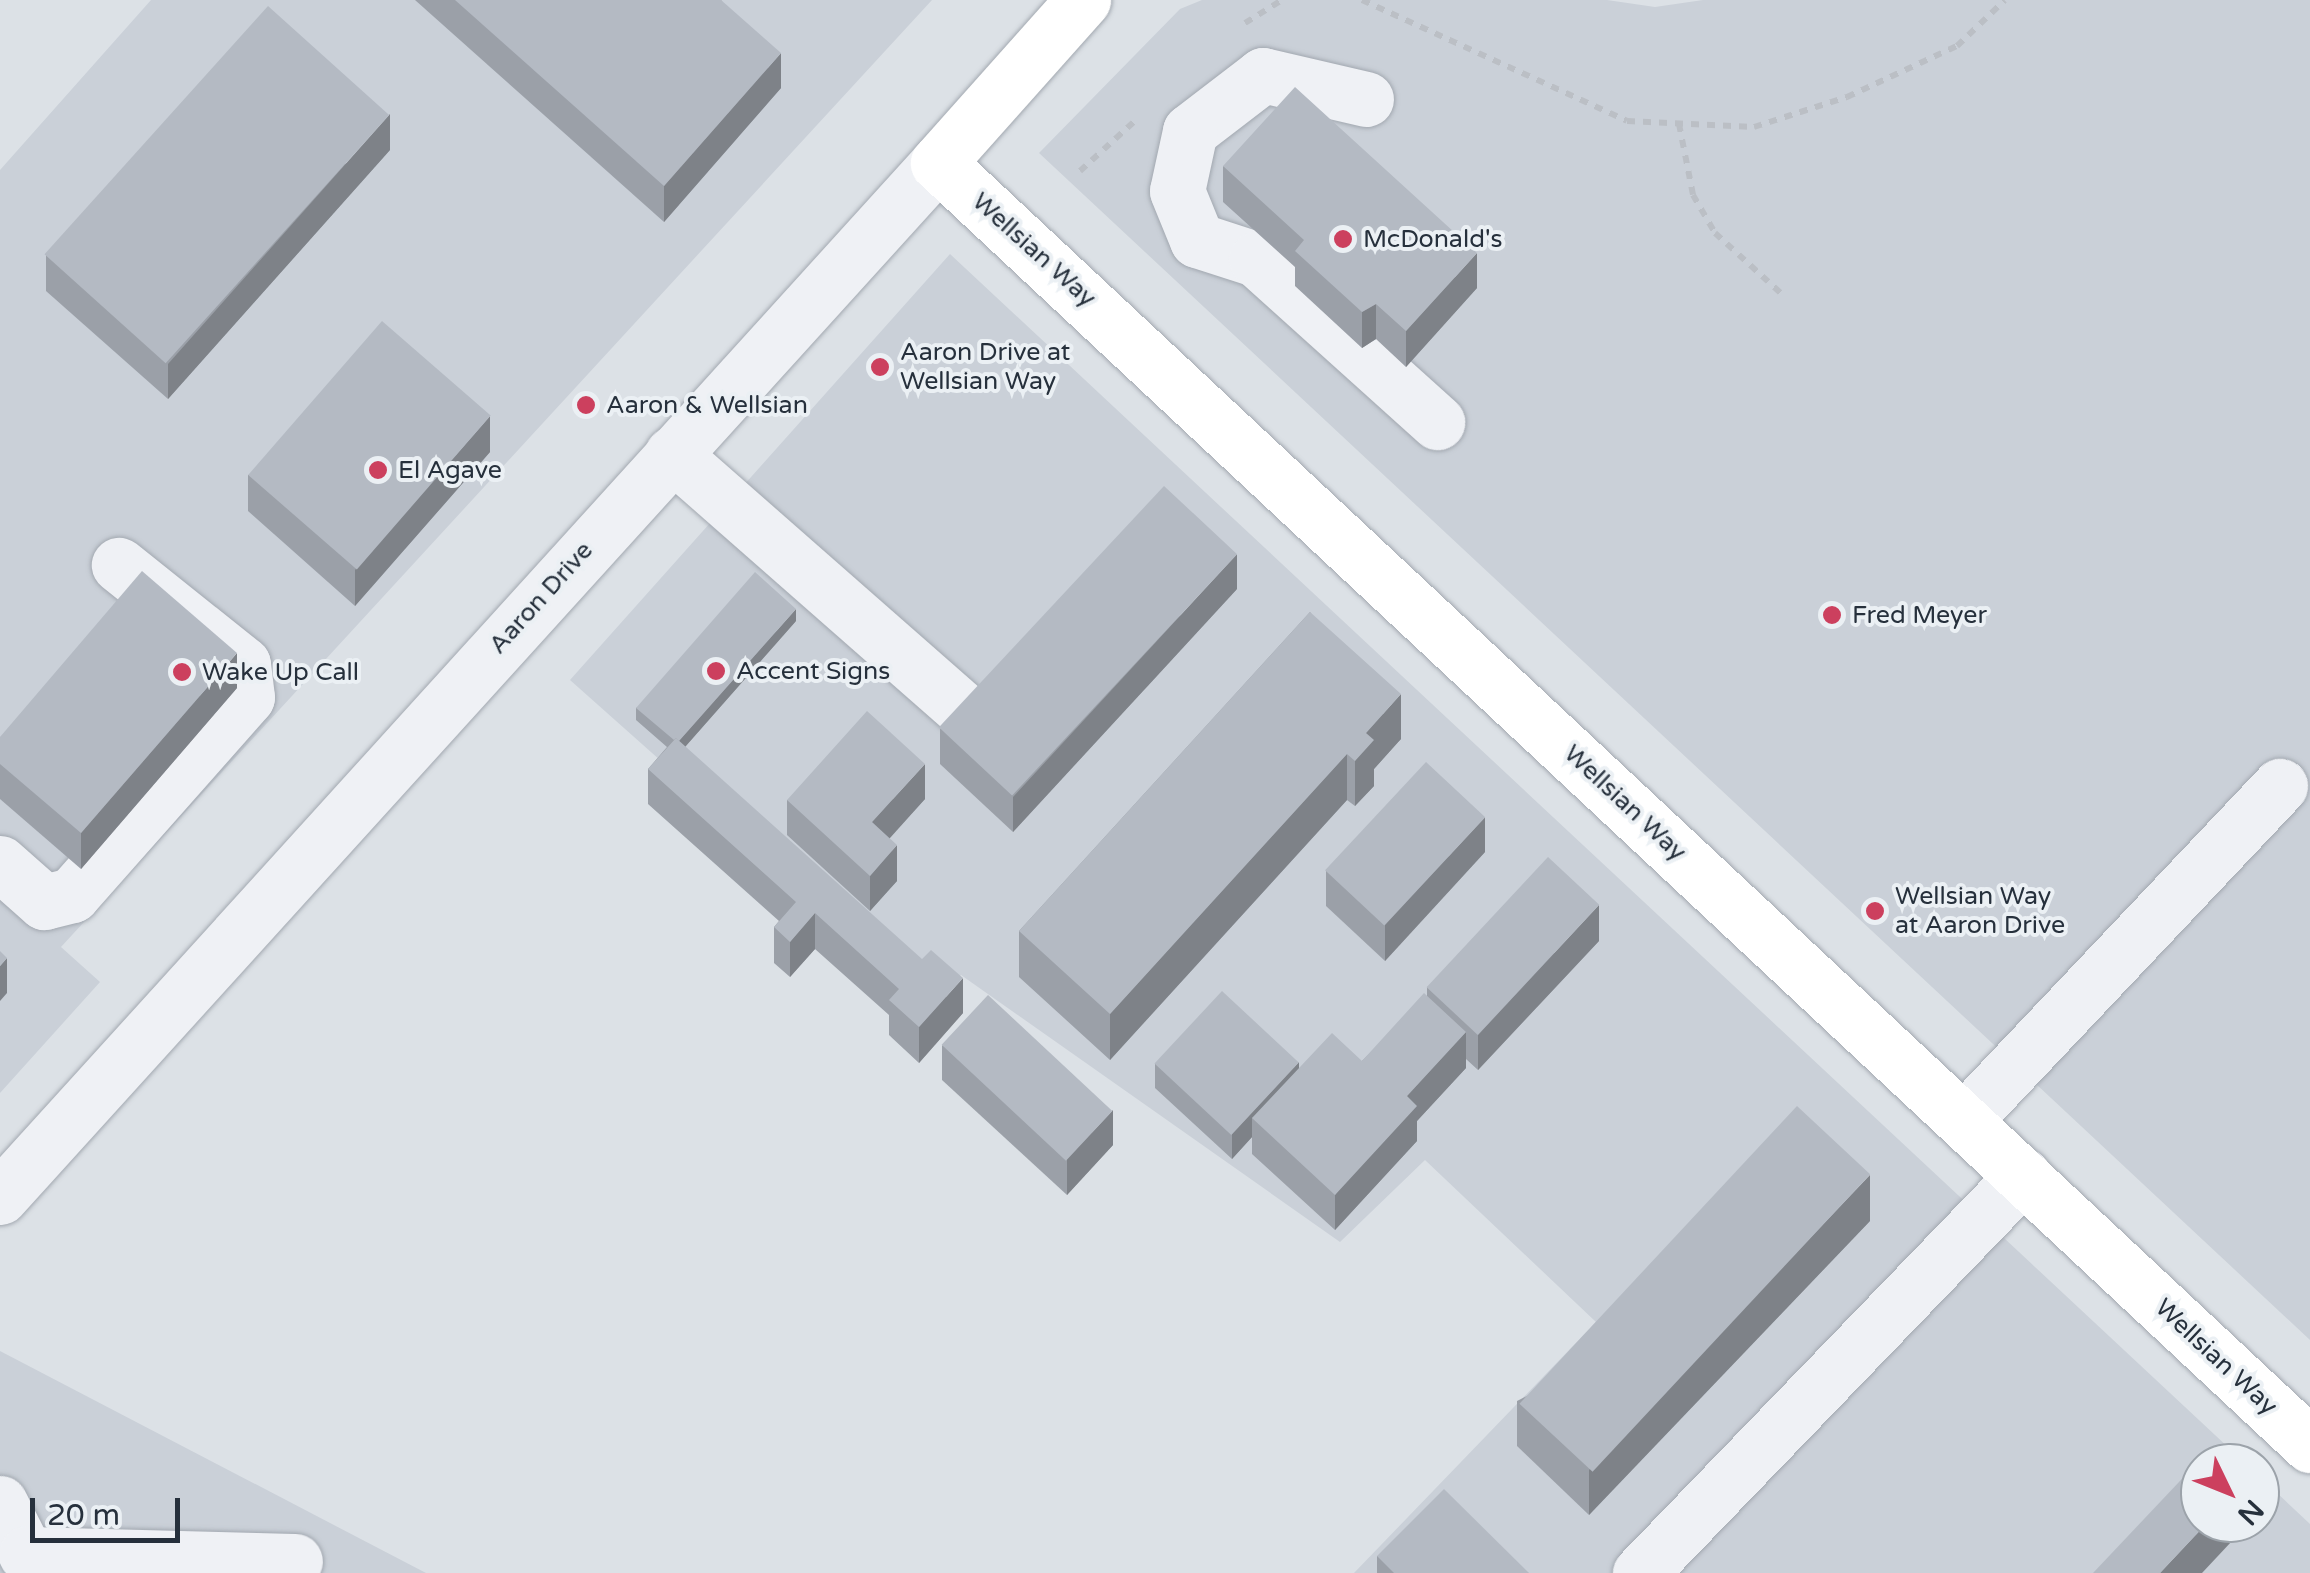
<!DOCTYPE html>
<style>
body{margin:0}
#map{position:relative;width:2310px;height:1573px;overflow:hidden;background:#dce1e6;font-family:"Varela Round",sans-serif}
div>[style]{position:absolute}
.built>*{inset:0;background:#cad0d8}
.path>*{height:6px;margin-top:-3px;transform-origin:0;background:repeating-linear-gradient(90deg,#bbbfc5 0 8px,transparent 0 16px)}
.roads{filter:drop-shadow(0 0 2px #a2a8b0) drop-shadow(0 0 2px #a2a8b0)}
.minor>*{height:55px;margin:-27.5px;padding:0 27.5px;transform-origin:27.5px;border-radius:27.5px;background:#eff1f5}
.major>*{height:55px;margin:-27.5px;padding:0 27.5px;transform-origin:27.5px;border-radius:27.5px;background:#fff}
.wall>*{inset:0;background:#9ba0a8}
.shaded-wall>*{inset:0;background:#7e8288}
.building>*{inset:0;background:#b4bac3;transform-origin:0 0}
.dots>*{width:28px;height:28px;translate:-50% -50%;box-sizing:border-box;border:5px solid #ebf0f4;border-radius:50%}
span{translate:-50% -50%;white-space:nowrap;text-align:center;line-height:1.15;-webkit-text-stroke:8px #ebf0f4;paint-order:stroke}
.poi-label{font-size:25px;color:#26303c}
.left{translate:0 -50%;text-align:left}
.street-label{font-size:25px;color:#26303c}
.north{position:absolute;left:2180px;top:1443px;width:100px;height:100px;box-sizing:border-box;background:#ebf0f4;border:2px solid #9ca3aa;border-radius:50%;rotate:133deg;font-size:28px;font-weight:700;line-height:40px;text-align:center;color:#26303c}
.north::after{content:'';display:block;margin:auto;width:35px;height:45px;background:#cc405e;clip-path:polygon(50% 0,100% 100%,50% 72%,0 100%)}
.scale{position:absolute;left:30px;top:1498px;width:150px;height:45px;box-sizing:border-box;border:5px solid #26303c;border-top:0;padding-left:12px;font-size:30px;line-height:35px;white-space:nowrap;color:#26303c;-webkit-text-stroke:8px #ebf0f4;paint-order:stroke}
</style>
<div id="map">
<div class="built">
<i style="clip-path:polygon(151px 0,932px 0,61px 947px,100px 982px,0 1093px,0 170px)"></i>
<i style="clip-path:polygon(1202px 0,1607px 0,1655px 7px,1703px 0,2310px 0,2310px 1340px,1039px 153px,1180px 9px)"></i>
<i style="clip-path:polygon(950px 254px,2245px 1463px,2200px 1463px,2200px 1523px,2260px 1523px,2260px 1477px,2310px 1524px,2310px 1573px,1354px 1573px,1596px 1322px,1425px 1160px,1340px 1242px,961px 975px,932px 1002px,570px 680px)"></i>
<i style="clip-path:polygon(0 1351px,426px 1573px,0 1573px)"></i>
</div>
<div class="path">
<i style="left:1362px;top:0;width:291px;rotate:24.5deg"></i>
<i style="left:1627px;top:121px;width:127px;rotate:2.7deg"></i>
<i style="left:1754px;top:127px;width:98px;rotate:-17.9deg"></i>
<i style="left:1847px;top:97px;width:121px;rotate:-24.9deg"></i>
<i style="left:1957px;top:46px;width:66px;rotate:-43.8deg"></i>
<i style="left:1245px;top:23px;width:44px;rotate:-31.9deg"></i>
<i style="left:1679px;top:124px;width:72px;rotate:78.8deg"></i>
<i style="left:1693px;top:195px;width:44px;rotate:59.9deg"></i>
<i style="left:1715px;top:233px;width:92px;rotate:42.4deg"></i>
<i style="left:1080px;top:171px;width:79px;rotate:-42.4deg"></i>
</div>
<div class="roads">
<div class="minor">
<i style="left:1366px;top:99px;width:106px;rotate:-166.9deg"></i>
<i style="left:1263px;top:75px;width:92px;rotate:142.5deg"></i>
<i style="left:1190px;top:131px;width:61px;rotate:102.2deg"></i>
<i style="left:1177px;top:191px;width:53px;rotate:67.8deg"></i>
<i style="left:1197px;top:240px;width:62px;rotate:17.9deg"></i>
<i style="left:1256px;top:259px;width:244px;rotate:42deg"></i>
<i style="left:672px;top:454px;width:383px;rotate:41.3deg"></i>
<i style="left:0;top:863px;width:59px;rotate:41.6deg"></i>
<i style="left:44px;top:902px;width:29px;rotate:-14deg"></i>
<i style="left:72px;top:895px;width:264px;rotate:-48.5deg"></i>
<i style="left:247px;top:697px;width:33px;rotate:-97deg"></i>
<i style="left:243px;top:664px;width:159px;rotate:-141.4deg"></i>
<i style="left:1964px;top:1120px;width:460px;rotate:-46.6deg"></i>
<i style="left:0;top:1197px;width:1396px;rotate:-47.79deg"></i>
<i style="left:0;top:1503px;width:57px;rotate:63deg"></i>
<i style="left:26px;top:1554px;width:269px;rotate:1.5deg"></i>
<i style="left:1640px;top:1573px;width:552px;rotate:-46.03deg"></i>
</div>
<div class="major">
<i style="left:1083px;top:0;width:218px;rotate:131.7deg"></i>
<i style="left:938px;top:163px;width:1878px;rotate:43.06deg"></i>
</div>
</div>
<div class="wall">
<i style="clip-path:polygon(415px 0,721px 0,781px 88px,664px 222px)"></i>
<i style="clip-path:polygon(390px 150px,168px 399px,46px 291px,46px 255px)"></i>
<i style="clip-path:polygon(1223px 166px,1477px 288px,1406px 367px,1376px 339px,1362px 348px,1295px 286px,1295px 267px,1223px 202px)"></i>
<i style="clip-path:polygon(490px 452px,355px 606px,248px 511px,248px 475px)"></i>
<i style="clip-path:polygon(1237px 589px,1013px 832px,940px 764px,940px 729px)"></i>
<i style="clip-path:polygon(1310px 612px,1401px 739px,1374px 769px,1374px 786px,1355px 806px,1347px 800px,1110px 1060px,1019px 977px,1019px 931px)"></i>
<i style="clip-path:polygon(796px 621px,685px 747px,963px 1013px,919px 1063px,889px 1035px,889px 1015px,815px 949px,790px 977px,774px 963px,774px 927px,779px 921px,648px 804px,648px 769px,667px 747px,636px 720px,636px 708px)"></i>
<i style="clip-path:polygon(237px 688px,81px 869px,0 799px,0 737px)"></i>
<i style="clip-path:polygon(925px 799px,889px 838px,897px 881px,870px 911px,787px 835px,787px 800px)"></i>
<i style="clip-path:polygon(1485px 852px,1385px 961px,1326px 906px,1326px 871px)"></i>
<i style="clip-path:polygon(1599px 941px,1478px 1070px,1466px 1059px,1466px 1068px,1417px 1121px,1417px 1141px,1335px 1230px,1252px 1154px,1252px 1137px,1232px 1159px,1155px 1088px,1155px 1064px,1299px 1068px,1362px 1061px,1427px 996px,1427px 987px)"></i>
<i style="clip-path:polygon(942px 1045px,1113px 1145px,1067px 1195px,942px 1080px)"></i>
<i style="clip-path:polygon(1870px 1221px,1589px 1515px,1517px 1446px,1517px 1401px)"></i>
<i style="clip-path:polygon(1377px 1556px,1529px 1573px,1377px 1573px)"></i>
</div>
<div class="shaded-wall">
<i style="clip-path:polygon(781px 53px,781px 88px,664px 222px,664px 186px)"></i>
<i style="clip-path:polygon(390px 114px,390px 150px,168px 399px,168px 364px)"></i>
<i style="clip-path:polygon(1477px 253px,1477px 288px,1406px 367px,1406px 331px)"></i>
<i style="clip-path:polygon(1376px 304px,1376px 339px,1362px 348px,1362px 312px)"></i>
<i style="clip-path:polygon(490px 416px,490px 452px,355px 606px,355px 570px)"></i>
<i style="clip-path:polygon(1237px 554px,1237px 589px,1013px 832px,1013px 797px)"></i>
<i style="clip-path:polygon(796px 609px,796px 621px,677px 756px,677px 743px)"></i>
<i style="clip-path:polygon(237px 653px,237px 688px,81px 869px,81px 833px)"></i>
<i style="clip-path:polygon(1401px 694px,1401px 739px,1374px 769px,1374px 786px,1355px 806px,1355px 761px,1366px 733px)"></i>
<i style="clip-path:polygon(1347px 754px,1347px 800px,1110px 1060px,1110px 1014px)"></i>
<i style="clip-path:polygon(925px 764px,925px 799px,872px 858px,872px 822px)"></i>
<i style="clip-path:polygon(1485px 817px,1485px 852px,1385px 961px,1385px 925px)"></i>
<i style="clip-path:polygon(897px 845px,897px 881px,870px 911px,870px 876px)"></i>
<i style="clip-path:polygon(1599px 905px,1599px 941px,1478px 1070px,1478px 1035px)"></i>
<i style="clip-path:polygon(815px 913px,815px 949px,790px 977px,790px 942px)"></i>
<i style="clip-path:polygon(7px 958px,7px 993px,0 1001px,0 966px)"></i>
<i style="clip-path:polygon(963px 978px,963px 1013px,919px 1063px,919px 1027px)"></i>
<i style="clip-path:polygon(1466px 1032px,1466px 1068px,1417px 1121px,1417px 1141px,1335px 1230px,1335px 1195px,1407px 1096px)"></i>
<i style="clip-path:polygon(1299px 1062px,1299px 1086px,1252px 1118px,1252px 1137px,1232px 1159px,1232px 1134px)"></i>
<i style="clip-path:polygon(1113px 1110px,1113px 1145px,1067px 1195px,1067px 1159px)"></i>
<i style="clip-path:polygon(1870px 1175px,1870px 1221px,1589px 1515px,1589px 1470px)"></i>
<i style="clip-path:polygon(2207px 1523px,2247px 1523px,2247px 1525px,2202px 1573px,2160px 1573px)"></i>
</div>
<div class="building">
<i style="clip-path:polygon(455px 0,721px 0,781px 53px,664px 186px)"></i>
<i style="left:268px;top:6px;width:163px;height:334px;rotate:42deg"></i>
<i style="clip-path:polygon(1295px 87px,1477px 253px,1406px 331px,1376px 304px,1362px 312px,1295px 251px,1304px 240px,1223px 166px)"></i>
<i style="left:382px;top:321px;width:144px;height:204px;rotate:41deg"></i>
<i style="left:1164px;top:486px;width:100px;height:330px;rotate:43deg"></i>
<i style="clip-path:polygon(142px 571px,237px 653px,81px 833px,0 764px,0 737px)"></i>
<i style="clip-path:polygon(755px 572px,796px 609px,679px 741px,676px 738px,674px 740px,636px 708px)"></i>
<i style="clip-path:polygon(1310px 612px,1401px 694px,1366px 733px,1374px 740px,1355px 761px,1347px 754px,1110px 1014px,1019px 931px)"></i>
<i style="clip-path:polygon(867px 711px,925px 764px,872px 822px,897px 845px,870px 876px,787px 800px)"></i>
<i style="clip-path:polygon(676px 738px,922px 959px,931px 950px,963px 978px,919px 1027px,889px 1000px,899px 989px,815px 913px,790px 942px,774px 927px,796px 902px,648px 769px)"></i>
<i style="left:1426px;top:762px;width:81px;height:148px;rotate:43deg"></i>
<i style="left:1548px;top:857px;width:70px;height:178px;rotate:43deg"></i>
<i style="clip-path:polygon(0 951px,7px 958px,0 966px)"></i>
<i style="left:1222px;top:991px;width:105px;height:99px;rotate:43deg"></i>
<i style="clip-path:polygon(1424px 993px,1466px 1032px,1407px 1096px,1417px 1106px,1335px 1195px,1252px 1118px,1332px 1033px,1362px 1061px)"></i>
<i style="left:988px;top:995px;width:170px;height:68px;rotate:43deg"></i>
<i style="left:1797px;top:1106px;width:100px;height:407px;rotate:43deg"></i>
<i style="clip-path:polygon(2213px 1446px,2230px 1463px,2200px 1463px,2200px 1523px,2207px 1523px,2160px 1573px,2093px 1573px)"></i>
<i style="clip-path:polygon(1444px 1489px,1529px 1573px,1394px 1573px,1377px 1556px)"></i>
</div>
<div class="dots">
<i style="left:1343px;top:239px;background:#cc405e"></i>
<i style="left:880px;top:367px;background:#cc405e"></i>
<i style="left:586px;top:405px;background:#cc405e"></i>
<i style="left:378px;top:470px;background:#cc405e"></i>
<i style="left:1832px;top:615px;background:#cc405e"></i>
<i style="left:716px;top:671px;background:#cc405e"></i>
<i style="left:182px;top:672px;background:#cc405e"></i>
<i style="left:1875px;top:911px;background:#cc405e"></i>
</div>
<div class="poi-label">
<span class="left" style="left:1363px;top:239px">McDonald's</span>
<span class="left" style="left:900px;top:367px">Aaron Drive at<br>Wellsian Way</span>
<span class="left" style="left:606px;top:405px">Aaron &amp; Wellsian</span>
<span class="left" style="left:398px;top:470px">El Agave</span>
<span class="left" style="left:1852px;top:615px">Fred Meyer</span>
<span class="left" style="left:736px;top:671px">Accent Signs</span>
<span class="left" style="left:202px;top:672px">Wake Up Call</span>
<span class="left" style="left:1895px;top:911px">Wellsian Way<br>at Aaron Drive</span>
</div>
<div class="street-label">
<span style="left:1034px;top:250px;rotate:42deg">Wellsian Way</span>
<span style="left:541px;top:598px;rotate:-48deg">Aaron Drive</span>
<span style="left:1625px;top:803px;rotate:43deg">Wellsian Way</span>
<span style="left:2216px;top:1357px;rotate:43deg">Wellsian Way</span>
</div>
<div class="north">N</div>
<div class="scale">20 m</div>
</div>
